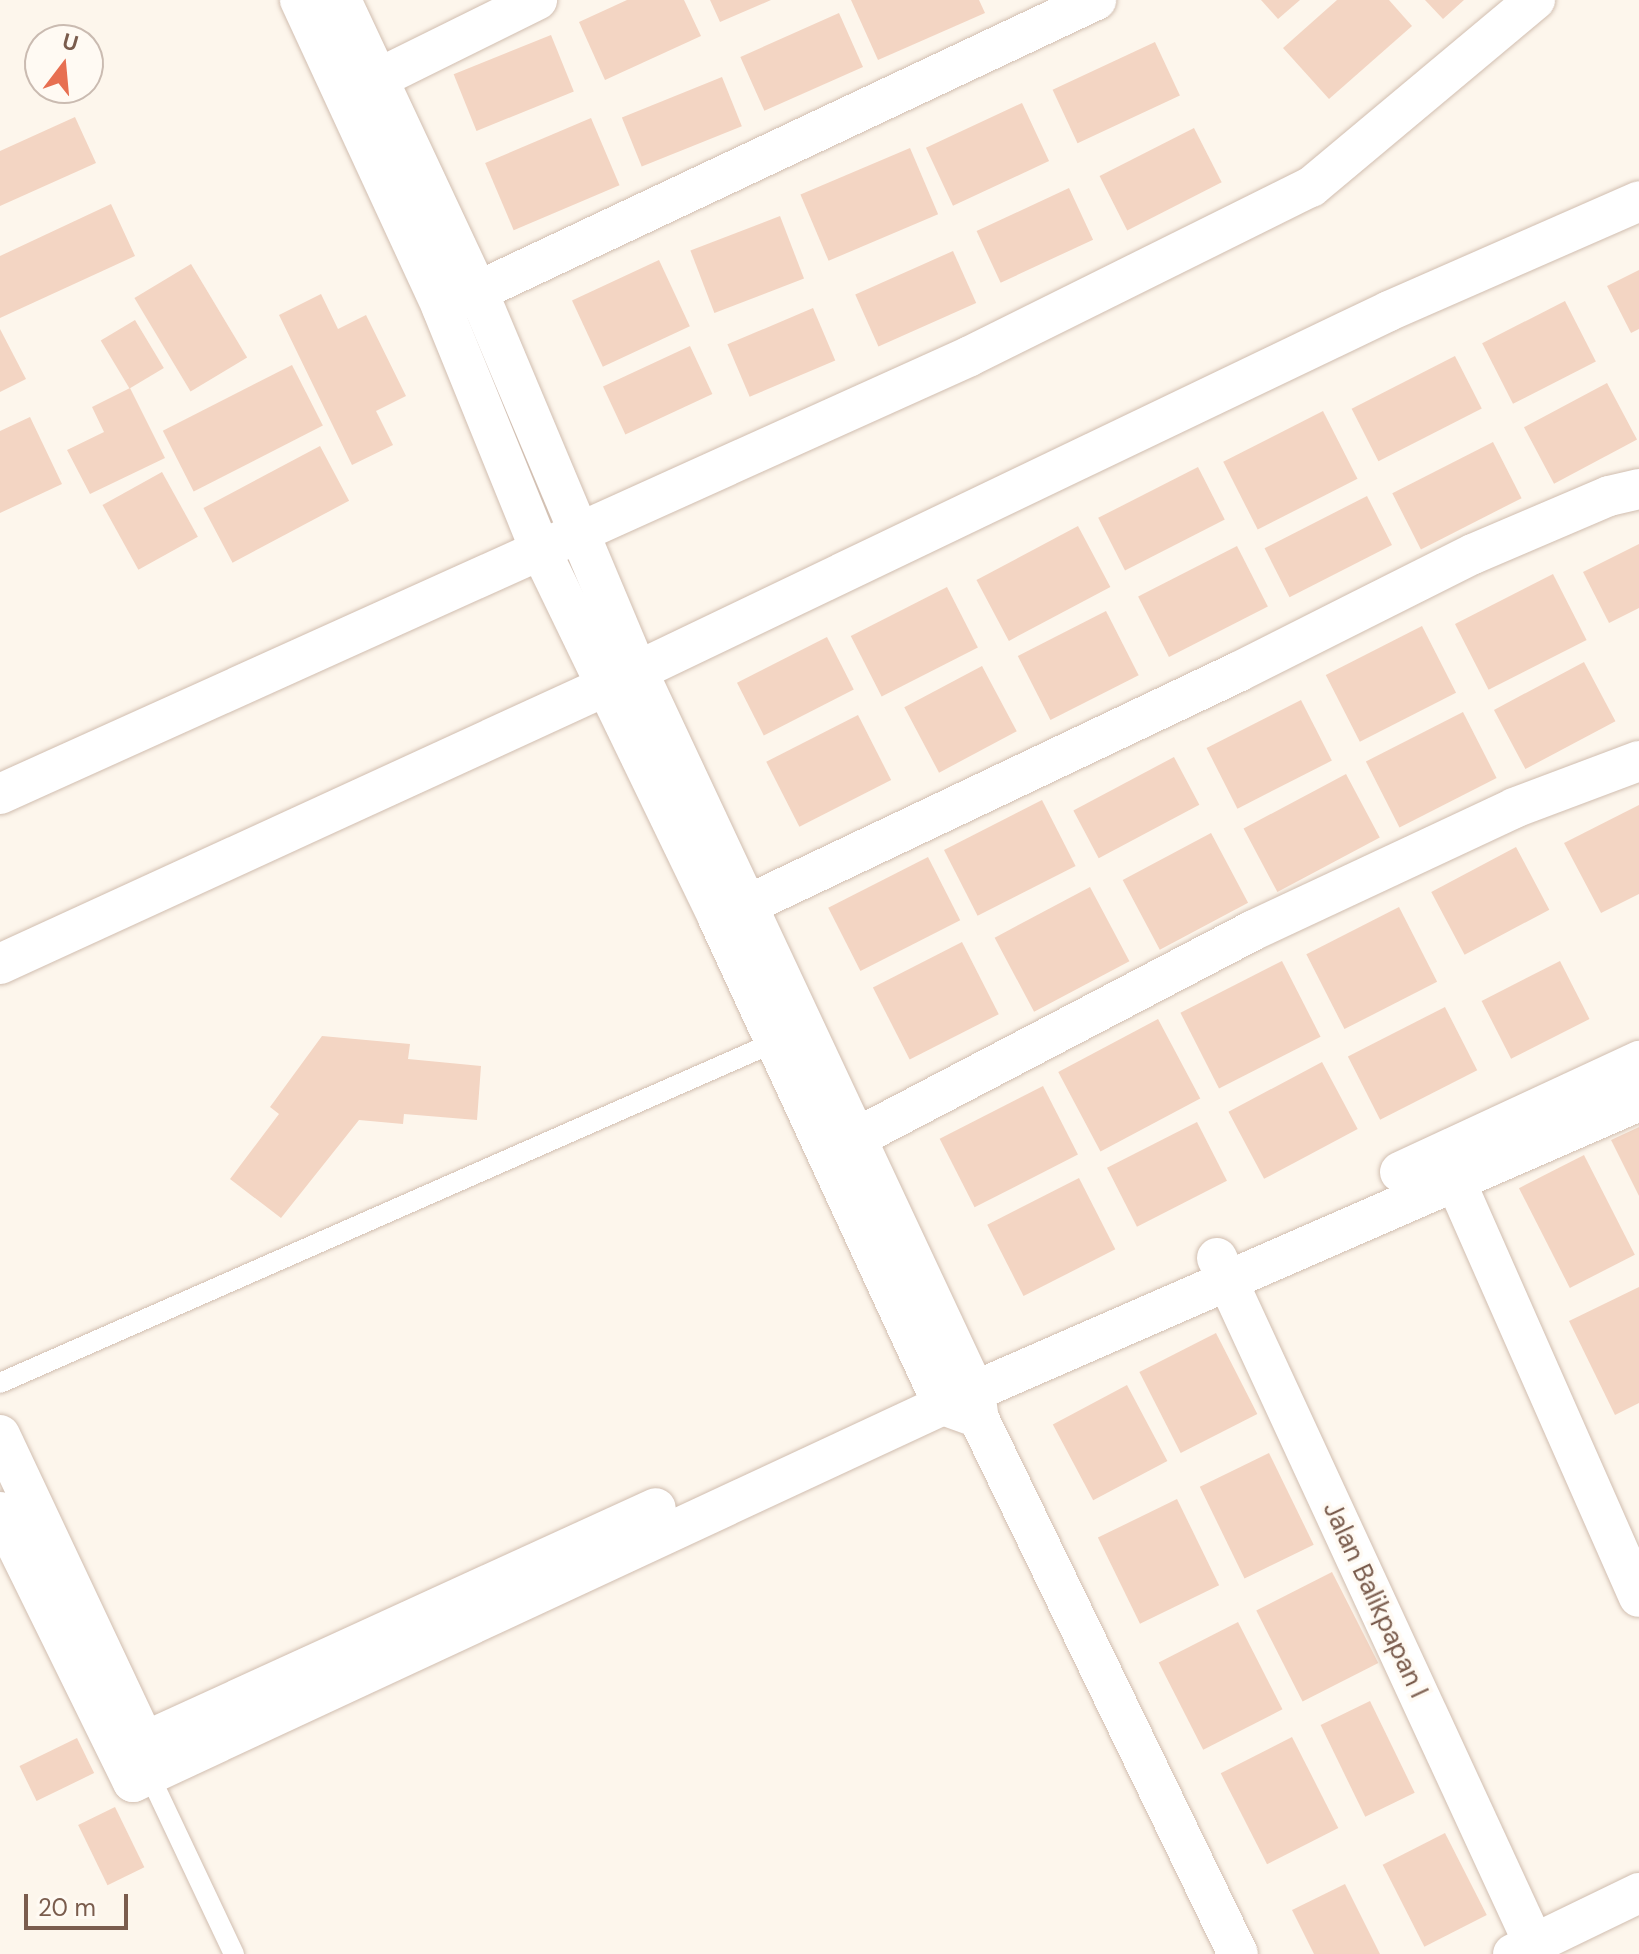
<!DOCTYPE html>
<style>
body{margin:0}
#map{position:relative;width:1639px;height:1954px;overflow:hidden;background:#fdf6ec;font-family:"DM Sans",sans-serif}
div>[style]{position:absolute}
.building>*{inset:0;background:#f3d5c3;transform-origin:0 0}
.roads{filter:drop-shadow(0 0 2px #d1beb0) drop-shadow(0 0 2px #d1beb0)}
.service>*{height:20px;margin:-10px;padding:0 10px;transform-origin:10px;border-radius:10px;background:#fff}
.minor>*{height:40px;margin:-20px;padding:0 20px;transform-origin:20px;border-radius:20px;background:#fff}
span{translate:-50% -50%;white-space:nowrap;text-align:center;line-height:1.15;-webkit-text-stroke:7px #fffaf3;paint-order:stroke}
.street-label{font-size:26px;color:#7a5c4d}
.north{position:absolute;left:24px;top:24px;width:80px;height:80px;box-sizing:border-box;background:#fffaf3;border:2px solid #cabbb1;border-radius:50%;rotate:16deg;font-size:22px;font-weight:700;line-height:32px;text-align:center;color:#7a5c4d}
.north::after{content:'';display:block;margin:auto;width:28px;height:36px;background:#e76f51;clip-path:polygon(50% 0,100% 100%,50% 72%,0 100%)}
.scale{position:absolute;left:24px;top:1894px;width:104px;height:36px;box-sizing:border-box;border:4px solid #7a5c4d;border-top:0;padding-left:10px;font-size:24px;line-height:28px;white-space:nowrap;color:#7a5c4d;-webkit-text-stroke:6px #fffaf3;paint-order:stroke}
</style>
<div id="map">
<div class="building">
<i style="clip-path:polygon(627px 0,684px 0,701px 36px,605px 80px,579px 22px)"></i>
<i style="clip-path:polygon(710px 0,771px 0,720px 22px)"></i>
<i style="clip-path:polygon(851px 0,979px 0,985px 13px,878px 60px)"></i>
<i style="clip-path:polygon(1261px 0,1300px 0,1278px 19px)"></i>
<i style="clip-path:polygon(1337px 0,1389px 0,1412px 26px,1329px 99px,1283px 48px)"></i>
<i style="clip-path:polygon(1425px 0,1464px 0,1443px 19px)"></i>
<i style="left:839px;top:13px;width:59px;height:108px;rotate:66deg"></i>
<i style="left:551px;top:35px;width:61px;height:105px;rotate:68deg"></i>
<i style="left:1155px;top:42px;width:59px;height:113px;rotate:65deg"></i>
<i style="left:722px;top:77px;width:53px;height:108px;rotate:68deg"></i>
<i style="left:1022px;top:103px;width:64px;height:106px;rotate:65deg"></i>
<i style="clip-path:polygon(75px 117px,96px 163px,0 206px,0 151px)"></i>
<i style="left:591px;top:118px;width:73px;height:115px;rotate:67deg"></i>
<i style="left:1194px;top:128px;width:61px;height:106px;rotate:63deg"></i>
<i style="left:910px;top:148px;width:72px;height:119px;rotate:67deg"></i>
<i style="left:1069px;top:188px;width:57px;height:102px;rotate:65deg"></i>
<i style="clip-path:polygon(111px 204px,135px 256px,0 318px,0 256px)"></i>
<i style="left:780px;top:216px;width:67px;height:96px;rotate:69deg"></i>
<i style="left:953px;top:251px;width:57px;height:107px;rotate:66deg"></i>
<i style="left:659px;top:260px;width:73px;height:96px;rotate:65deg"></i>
<i style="left:191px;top:264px;width:109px;height:66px;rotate:59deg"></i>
<i style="clip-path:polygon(1639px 270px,1639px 329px,1631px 333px,1607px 286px)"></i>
<i style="clip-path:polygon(321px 294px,338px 329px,366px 315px,406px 396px,376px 411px,393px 445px,352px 465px,279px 315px)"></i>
<i style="left:1565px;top:301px;width:68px;height:93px;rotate:63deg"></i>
<i style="left:813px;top:308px;width:57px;height:93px;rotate:67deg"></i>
<i style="left:135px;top:320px;width:56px;height:40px;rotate:59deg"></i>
<i style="clip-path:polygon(0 329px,26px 379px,0 392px)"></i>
<i style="left:690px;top:346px;width:53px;height:96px;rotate:65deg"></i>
<i style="left:1455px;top:356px;width:59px;height:116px;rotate:63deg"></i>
<i style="left:292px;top:365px;width:68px;height:145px;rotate:63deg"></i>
<i style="left:1607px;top:383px;width:64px;height:94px;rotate:62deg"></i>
<i style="clip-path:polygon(130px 388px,165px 458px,90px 494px,67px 450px,104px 432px,92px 407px)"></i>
<i style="left:1323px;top:411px;width:76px;height:112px;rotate:63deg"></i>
<i style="clip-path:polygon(30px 417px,62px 484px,0 513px,0 431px)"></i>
<i style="left:1493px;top:442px;width:63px;height:113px;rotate:63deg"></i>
<i style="left:320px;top:446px;width:62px;height:132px;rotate:62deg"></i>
<i style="left:1198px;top:467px;width:59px;height:112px;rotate:63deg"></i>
<i style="left:162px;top:472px;width:74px;height:68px;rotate:61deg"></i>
<i style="left:1367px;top:496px;width:55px;height:115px;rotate:63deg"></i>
<i style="left:1078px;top:526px;width:69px;height:115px;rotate:62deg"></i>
<i style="clip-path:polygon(1639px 544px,1639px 608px,1609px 623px,1583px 572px)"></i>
<i style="left:1237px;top:546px;width:68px;height:111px;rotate:63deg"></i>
<i style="left:1553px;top:574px;width:74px;height:110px;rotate:63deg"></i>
<i style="left:947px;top:587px;width:68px;height:108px;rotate:63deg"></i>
<i style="left:1106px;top:611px;width:72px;height:99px;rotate:63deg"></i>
<i style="left:1422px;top:626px;width:75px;height:108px;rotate:63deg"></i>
<i style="left:827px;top:637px;width:59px;height:101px;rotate:63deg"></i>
<i style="left:1584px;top:662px;width:67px;height:102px;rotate:62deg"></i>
<i style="left:982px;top:666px;width:74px;height:88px;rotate:62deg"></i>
<i style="left:1301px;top:700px;width:68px;height:106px;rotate:63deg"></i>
<i style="left:1463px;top:712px;width:74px;height:109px;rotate:63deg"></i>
<i style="left:858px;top:715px;width:73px;height:103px;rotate:63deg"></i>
<i style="left:1174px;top:757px;width:54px;height:114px;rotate:62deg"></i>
<i style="left:1346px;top:774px;width:72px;height:116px;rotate:62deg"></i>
<i style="left:1042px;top:800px;width:74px;height:110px;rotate:63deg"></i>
<i style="clip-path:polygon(1639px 805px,1639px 894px,1601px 913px,1564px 843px)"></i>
<i style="left:1211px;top:833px;width:79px;height:100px;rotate:62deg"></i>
<i style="left:1516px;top:847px;width:71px;height:96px;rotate:62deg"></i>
<i style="left:928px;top:857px;width:71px;height:112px;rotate:63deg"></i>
<i style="left:1090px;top:887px;width:84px;height:108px;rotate:62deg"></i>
<i style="left:1399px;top:907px;width:84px;height:104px;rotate:63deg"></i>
<i style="left:962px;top:942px;width:81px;height:100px;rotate:63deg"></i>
<i style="left:1282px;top:961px;width:85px;height:114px;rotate:63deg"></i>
<i style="left:1560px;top:961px;width:65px;height:88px;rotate:63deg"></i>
<i style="left:1445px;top:1007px;width:71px;height:109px;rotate:63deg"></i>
<i style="left:1158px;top:1019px;width:90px;height:113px;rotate:62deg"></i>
<i style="clip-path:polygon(322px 1036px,410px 1044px,408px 1059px,481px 1066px,477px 1120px,404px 1114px,403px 1124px,359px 1120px,281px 1218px,230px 1179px,279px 1114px,270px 1107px)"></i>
<i style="left:1322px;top:1062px;width:76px;height:106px;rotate:62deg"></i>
<i style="left:1043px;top:1086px;width:77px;height:116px;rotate:63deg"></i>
<i style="left:1197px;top:1122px;width:66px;height:101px;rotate:63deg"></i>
<i style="clip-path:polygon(1639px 1127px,1639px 1196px,1611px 1140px)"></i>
<i style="left:1584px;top:1155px;width:112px;height:73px;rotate:63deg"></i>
<i style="left:1079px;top:1178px;width:80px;height:103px;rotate:63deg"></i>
<i style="clip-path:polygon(1639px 1287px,1639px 1403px,1615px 1415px,1569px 1321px)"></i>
<i style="left:1216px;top:1333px;width:91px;height:86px;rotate:63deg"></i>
<i style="left:1127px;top:1385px;width:86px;height:84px;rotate:62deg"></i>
<i style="left:1269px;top:1453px;width:102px;height:77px;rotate:64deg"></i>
<i style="left:1177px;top:1499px;width:96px;height:88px;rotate:64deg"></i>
<i style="left:1332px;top:1572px;width:102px;height:85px;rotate:63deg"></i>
<i style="left:1238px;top:1622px;width:98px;height:89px;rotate:63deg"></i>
<i style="left:1370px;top:1701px;width:102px;height:55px;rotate:64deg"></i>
<i style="left:1292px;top:1737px;width:102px;height:80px;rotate:63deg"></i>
<i style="left:77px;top:1738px;width:39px;height:64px;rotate:64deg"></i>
<i style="left:115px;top:1807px;width:67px;height:41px;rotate:64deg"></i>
<i style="left:1445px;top:1833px;width:92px;height:70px;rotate:63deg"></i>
<i style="clip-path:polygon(1345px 1884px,1380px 1954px,1314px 1954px,1292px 1910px)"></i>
</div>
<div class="roads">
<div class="service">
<i style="left:0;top:1383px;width:847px;rotate:-23.75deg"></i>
<i style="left:158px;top:1769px;width:18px;rotate:99deg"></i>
<i style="left:155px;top:1787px;width:185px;rotate:64.7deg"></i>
</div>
<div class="minor">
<i style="left:300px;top:0;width:339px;rotate:65.2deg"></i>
<i style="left:442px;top:308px;width:260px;rotate:67.9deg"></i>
<i style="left:540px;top:549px;width:410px;rotate:64.2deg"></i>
<i style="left:718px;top:918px;width:536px;rotate:65.2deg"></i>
<i style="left:943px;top:1405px;width:27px;rotate:20deg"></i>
<i style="left:341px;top:0;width:323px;rotate:64.9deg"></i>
<i style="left:478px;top:292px;width:410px;rotate:67.2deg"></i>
<i style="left:637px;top:670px;width:797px;rotate:64.91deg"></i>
<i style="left:975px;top:1392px;width:27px;rotate:82deg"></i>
<i style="left:979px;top:1419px;width:594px;rotate:64.17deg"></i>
<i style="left:357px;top:89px;width:201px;rotate:-26.3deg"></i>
<i style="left:453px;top:303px;width:711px;rotate:-25.23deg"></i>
<i style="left:0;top:794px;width:1064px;rotate:-24.3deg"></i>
<i style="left:970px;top:356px;width:381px;rotate:-26.4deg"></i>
<i style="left:1311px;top:187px;width:292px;rotate:-39.9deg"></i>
<i style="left:722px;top:917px;width:571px;rotate:-25.4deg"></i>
<i style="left:1238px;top:672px;width:263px;rotate:-26.7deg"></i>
<i style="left:1473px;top:554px;width:148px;rotate:-23.1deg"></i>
<i style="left:1609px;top:496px;width:31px;rotate:-13deg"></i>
<i style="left:0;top:964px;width:664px;rotate:-24.64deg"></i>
<i style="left:604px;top:687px;width:870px;rotate:-25.59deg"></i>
<i style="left:1389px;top:311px;width:273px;rotate:-23.7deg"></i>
<i style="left:833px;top:1150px;width:475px;rotate:-27.6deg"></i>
<i style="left:1254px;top:930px;width:287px;rotate:-25.1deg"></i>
<i style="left:1514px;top:808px;width:134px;rotate:-20.6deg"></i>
<i style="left:1443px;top:1153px;width:485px;rotate:66.2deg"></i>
<i style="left:1400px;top:1172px;width:264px;rotate:-24.9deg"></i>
<i style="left:1217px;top:1258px;width:756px;rotate:65.2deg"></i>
<i style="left:0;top:1435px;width:364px;rotate:64.8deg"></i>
<i style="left:0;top:1512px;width:301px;rotate:63.8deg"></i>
<i style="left:133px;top:1782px;width:893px;rotate:-24.96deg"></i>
<i style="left:943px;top:1405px;width:759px;rotate:-23.59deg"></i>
<i style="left:120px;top:1753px;width:589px;rotate:-24.56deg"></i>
<i style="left:1513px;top:1954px;width:140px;rotate:-25.8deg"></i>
</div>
</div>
<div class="street-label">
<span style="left:1375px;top:1600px;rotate:65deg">Jalan Balikpapan I</span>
</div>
<div class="north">U</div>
<div class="scale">20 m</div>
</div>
